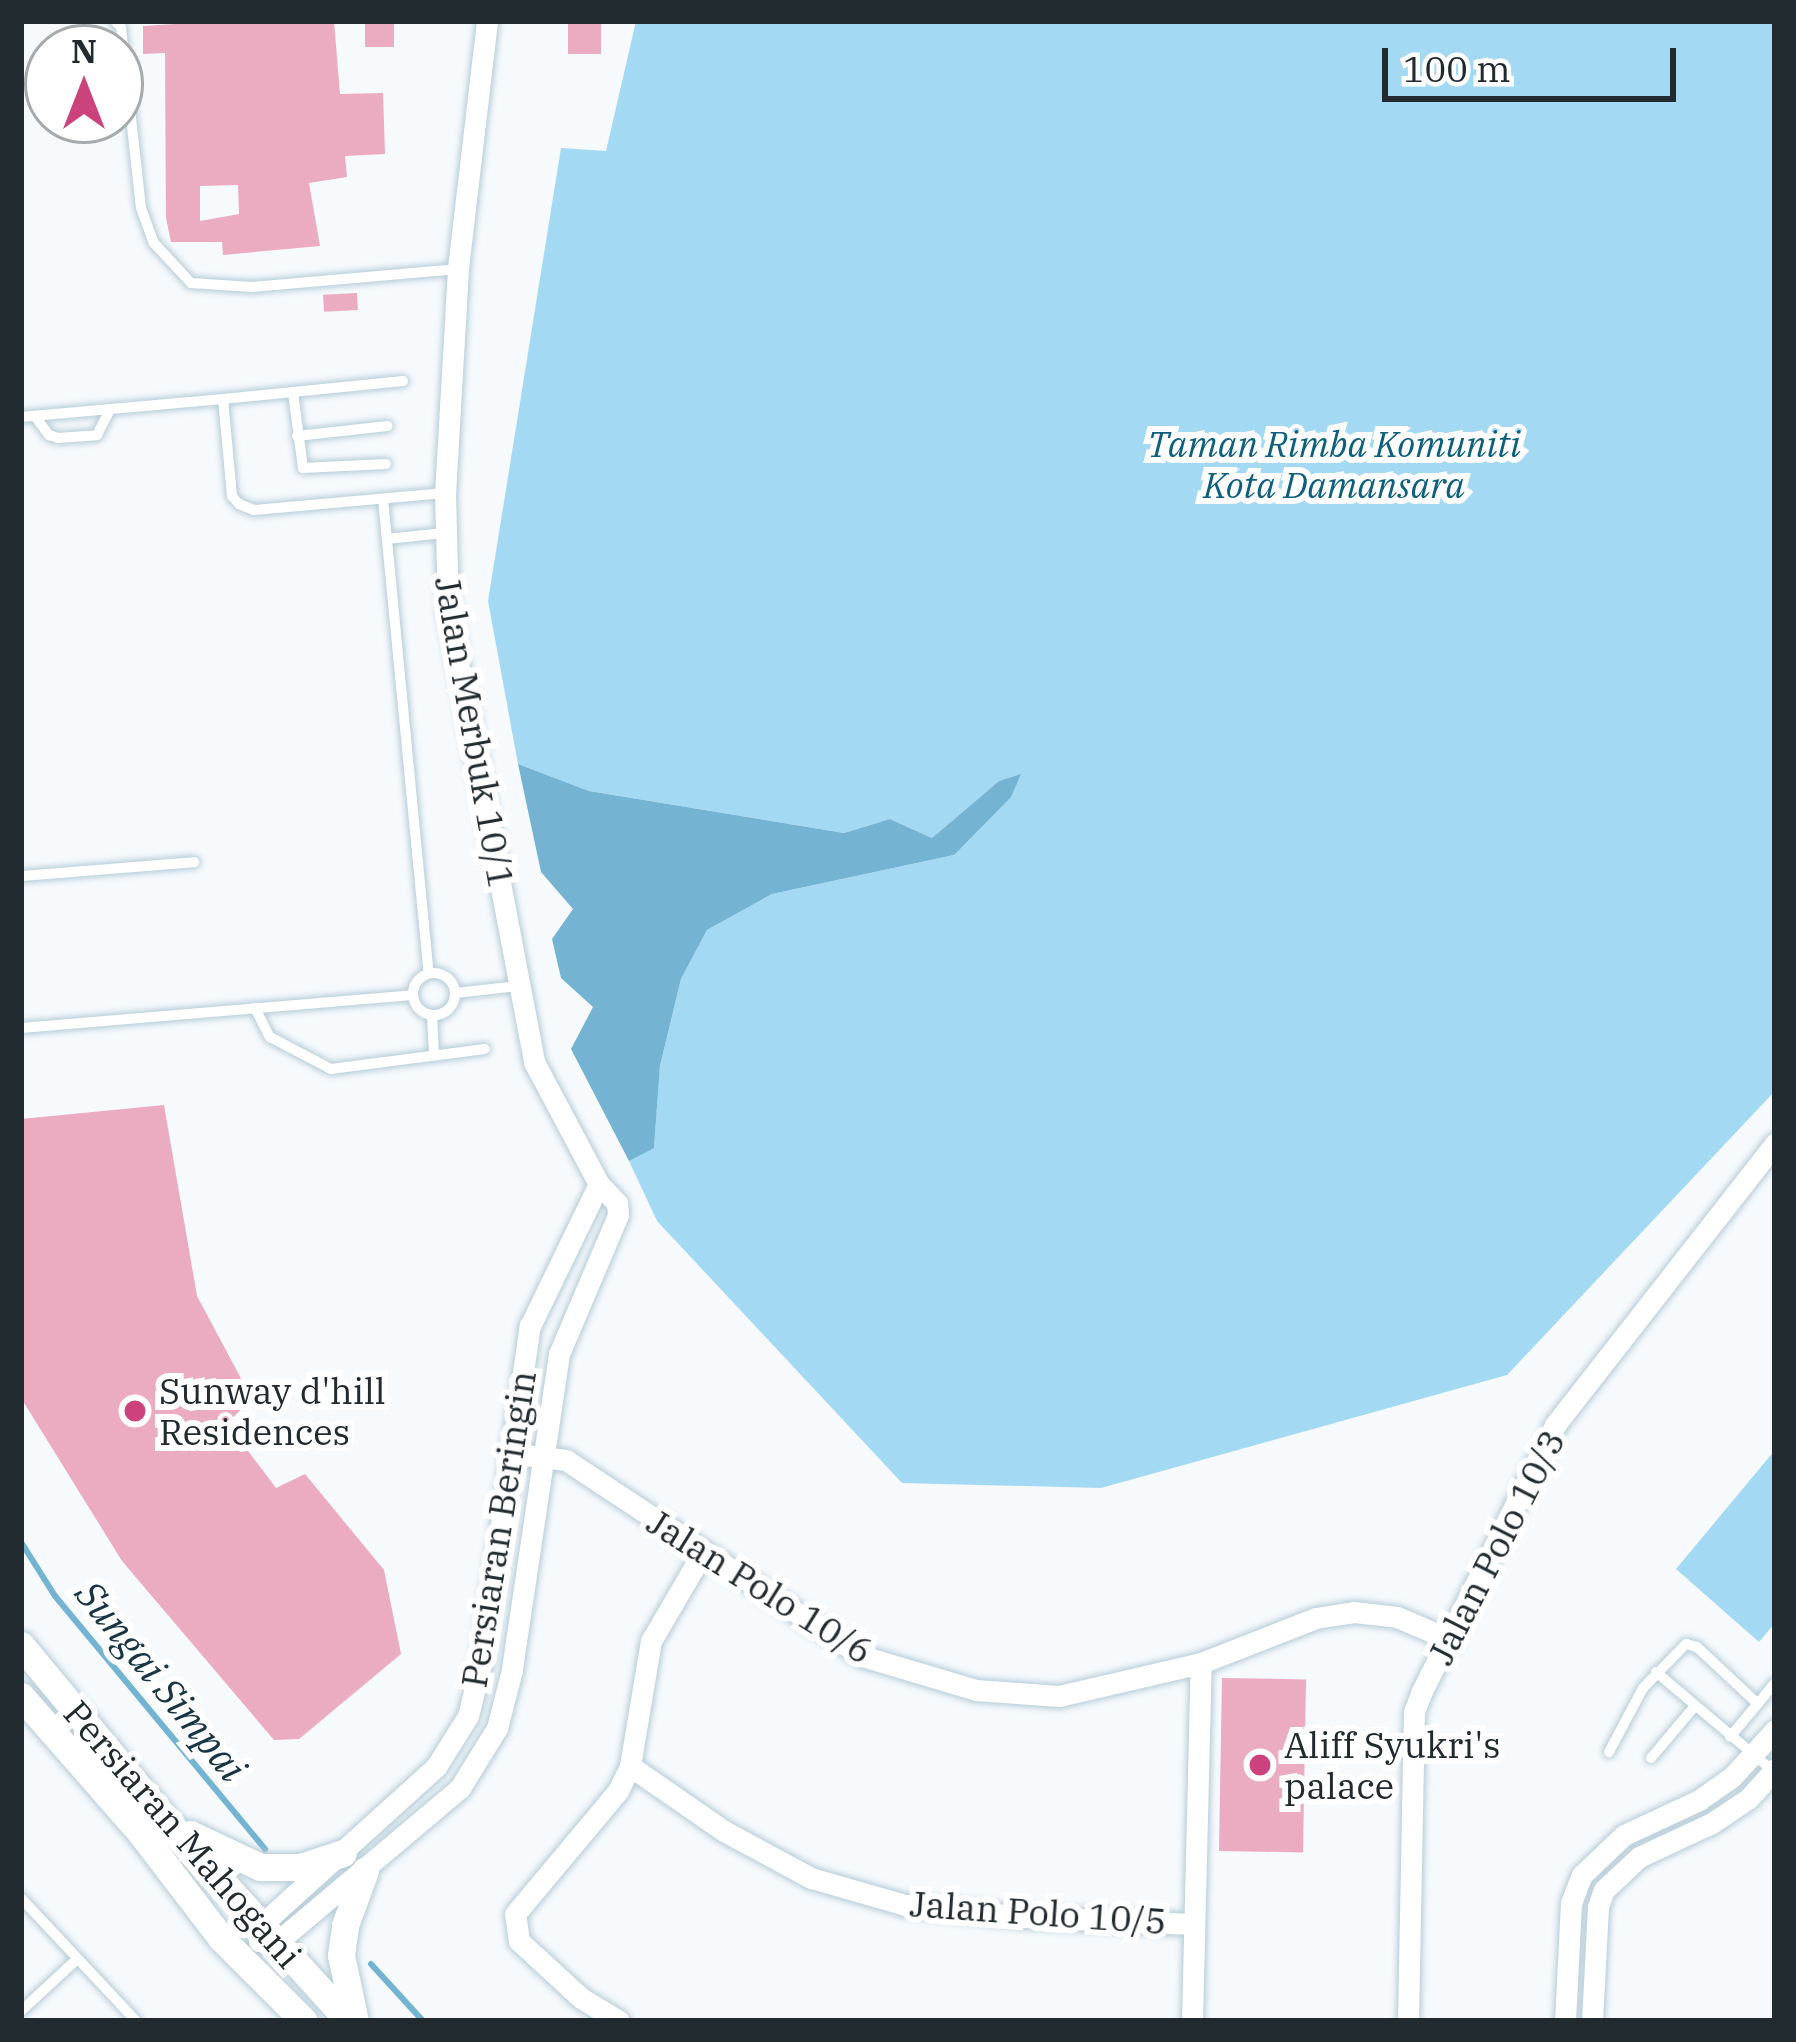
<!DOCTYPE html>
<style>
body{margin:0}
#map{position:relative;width:1796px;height:2042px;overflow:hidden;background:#f6fafd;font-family:"IBM Plex Serif",serif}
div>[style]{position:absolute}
.green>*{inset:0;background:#a4d9f4}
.water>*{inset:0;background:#74b4d2}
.stream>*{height:6px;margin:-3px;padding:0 3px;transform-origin:3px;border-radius:3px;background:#74b4d2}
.building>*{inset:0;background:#ebabc0;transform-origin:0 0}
.roads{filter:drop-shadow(0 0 3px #b6ccd7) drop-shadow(0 0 3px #b6ccd7)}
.lane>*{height:10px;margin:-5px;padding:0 5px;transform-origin:5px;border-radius:5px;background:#fff}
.lane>.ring{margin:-5px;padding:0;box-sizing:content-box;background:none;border:10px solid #fff;border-radius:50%}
.street>*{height:21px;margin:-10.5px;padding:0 10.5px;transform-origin:10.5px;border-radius:10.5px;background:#fff}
.secondary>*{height:27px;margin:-13.5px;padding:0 13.5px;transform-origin:13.5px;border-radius:13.5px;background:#fff}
.dots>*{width:33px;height:33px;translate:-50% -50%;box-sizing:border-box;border:6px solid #fff;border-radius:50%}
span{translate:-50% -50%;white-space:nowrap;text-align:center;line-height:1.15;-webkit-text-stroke:12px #fff;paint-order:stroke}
.park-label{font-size:36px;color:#0c607e;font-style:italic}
.street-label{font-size:36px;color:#212a2e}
.poi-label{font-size:36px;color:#212a2e}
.left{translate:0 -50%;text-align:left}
.water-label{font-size:39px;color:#173543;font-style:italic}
.frame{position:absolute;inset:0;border:24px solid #212a2e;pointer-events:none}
.north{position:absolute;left:24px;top:24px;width:120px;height:120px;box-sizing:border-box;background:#fff;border:3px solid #a6aaab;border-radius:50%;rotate:0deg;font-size:33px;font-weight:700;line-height:48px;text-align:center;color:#212a2e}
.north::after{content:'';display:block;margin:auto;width:42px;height:54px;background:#cb427d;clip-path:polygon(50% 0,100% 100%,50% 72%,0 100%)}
.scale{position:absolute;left:1382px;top:48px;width:294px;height:54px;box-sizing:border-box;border:6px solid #212a2e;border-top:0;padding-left:15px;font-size:36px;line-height:42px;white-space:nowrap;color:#212a2e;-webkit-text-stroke:9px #fff;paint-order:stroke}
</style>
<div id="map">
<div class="green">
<i style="clip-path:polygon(636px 21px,1775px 21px,1775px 1091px,1507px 1375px,1101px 1488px,902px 1483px,657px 1221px,629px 1161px,654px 1147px,660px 1066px,681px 979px,707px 930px,772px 894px,954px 855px,1020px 775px,999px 781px,932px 838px,890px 819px,844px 833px,589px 791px,518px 764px,488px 601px,561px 148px,606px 151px)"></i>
<i style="clip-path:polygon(1775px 1450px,1775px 1623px,1759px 1642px,1676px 1569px)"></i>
</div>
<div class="water">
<i style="clip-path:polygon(518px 764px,589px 791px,844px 833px,890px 819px,932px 838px,999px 781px,1021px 774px,1011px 797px,954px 855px,772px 894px,707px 930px,681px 979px,660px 1066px,654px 1148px,629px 1161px,571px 1049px,593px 1007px,561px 978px,552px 939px,573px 909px,541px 872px)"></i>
</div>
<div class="stream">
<i style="left:21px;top:1542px;width:64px;rotate:57.8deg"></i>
<i style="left:55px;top:1596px;width:329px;rotate:50.3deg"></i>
<i style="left:371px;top:1964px;width:77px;rotate:47.6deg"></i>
</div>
<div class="building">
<i style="clip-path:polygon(evenodd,225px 21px,334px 21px,340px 94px,383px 93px,385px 154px,345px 156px,347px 177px,309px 183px,320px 246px,223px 255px,222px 242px,171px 242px,166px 218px,165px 53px,143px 54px,143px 26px,225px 21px,238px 185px,239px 214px,200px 221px,200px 186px,238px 185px)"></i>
<i style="left:365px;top:21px;width:29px;height:26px"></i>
<i style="left:568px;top:21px;width:33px;height:33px"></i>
<i style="left:357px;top:293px;width:17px;height:34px;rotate:87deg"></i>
<i style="clip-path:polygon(164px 1105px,197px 1296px,252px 1399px,227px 1423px,276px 1488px,305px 1474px,384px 1570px,401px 1654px,299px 1739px,274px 1740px,122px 1561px,21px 1398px,21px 1119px)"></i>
<i style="left:1222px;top:1678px;width:84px;height:173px;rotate:1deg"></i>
</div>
<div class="roads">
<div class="lane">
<i style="left:115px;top:21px;width:8px;rotate:45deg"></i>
<i style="left:121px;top:27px;width:182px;rotate:83.7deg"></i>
<i style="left:141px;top:208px;width:37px;rotate:70deg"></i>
<i style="left:154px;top:243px;width:54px;rotate:47.2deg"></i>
<i style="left:191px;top:283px;width:61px;rotate:3.8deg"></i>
<i style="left:252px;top:287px;width:207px;rotate:-5deg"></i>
<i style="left:293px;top:392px;width:77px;rotate:82.5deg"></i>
<i style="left:303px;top:468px;width:83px;rotate:-2.8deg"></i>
<i style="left:223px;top:399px;width:181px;rotate:-5.7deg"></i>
<i style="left:35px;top:416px;width:24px;rotate:54deg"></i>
<i style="left:49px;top:435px;width:9px;rotate:18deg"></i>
<i style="left:58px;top:438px;width:39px;rotate:-4deg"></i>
<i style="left:97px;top:435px;width:29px;rotate:-63deg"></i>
<i style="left:21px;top:417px;width:203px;rotate:-5.1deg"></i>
<i style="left:223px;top:399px;width:97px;rotate:84.7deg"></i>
<i style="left:232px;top:496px;width:11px;rotate:49deg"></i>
<i style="left:239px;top:504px;width:16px;rotate:22deg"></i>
<i style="left:254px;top:510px;width:192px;rotate:-5.1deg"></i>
<i style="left:297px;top:436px;width:91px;rotate:-6.3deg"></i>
<i style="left:383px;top:499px;width:476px;rotate:84.5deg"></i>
<i style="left:387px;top:539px;width:57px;rotate:-6deg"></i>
<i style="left:21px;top:876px;width:174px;rotate:-4.6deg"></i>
<i class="ring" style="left:413px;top:973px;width:32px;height:32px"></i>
<i style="left:456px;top:993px;width:62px;rotate:-6.4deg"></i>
<i style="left:255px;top:1008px;width:33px;rotate:63deg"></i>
<i style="left:270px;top:1037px;width:69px;rotate:27.7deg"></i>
<i style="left:331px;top:1069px;width:155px;rotate:-7.4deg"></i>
<i style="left:432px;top:1015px;width:40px;rotate:87.1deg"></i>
<i style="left:21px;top:1028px;width:393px;rotate:-4.8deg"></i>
<i style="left:1656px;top:1672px;width:153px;rotate:40.2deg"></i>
<i style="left:1730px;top:1737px;width:70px;rotate:-50.2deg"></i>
<i style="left:1609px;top:1752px;width:72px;rotate:-62deg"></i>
<i style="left:1643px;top:1688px;width:62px;rotate:-45.7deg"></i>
<i style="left:1686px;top:1644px;width:11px;rotate:15deg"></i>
<i style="left:1697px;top:1647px;width:83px;rotate:43.1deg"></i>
<i style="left:1651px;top:1758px;width:68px;rotate:-49.8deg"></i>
<i style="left:21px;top:1898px;width:168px;rotate:46.9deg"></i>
<i style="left:21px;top:2011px;width:74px;rotate:-42.8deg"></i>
</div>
<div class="street">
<i style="left:487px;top:21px;width:250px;rotate:96.7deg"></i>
<i style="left:458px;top:269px;width:224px;rotate:93.3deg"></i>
<i style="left:445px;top:493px;width:117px;rotate:88.5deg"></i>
<i style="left:448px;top:610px;width:460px;rotate:79.2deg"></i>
<i style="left:534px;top:1062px;width:138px;rotate:62deg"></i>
<i style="left:599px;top:1184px;width:26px;rotate:47deg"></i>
<i style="left:617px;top:1203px;width:12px;rotate:85deg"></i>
<i style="left:618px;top:1215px;width:151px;rotate:113deg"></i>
<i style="left:559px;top:1354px;width:319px;rotate:98.5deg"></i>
<i style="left:512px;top:1670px;width:60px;rotate:104.5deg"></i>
<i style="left:497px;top:1728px;width:70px;rotate:121.7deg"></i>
<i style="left:460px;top:1788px;width:239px;rotate:139.9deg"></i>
<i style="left:277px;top:1942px;width:18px;rotate:-177deg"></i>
<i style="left:259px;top:1941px;width:16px;rotate:-83deg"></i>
<i style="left:261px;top:1925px;width:236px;rotate:-42.1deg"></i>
<i style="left:436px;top:1767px;width:60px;rotate:-57.9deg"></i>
<i style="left:468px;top:1716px;width:54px;rotate:-76deg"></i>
<i style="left:481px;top:1664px;width:342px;rotate:-81.8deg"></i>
<i style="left:530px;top:1326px;width:158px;rotate:-64.1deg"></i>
<i style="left:509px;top:1453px;width:57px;rotate:7deg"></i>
<i style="left:566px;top:1460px;width:355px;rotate:33.5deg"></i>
<i style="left:862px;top:1656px;width:119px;rotate:16.6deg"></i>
<i style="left:976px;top:1690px;width:83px;rotate:4.1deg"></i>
<i style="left:1059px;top:1696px;width:146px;rotate:-13.1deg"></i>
<i style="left:1201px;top:1663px;width:123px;rotate:-21.4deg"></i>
<i style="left:1316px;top:1618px;width:38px;rotate:-9deg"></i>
<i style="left:1354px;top:1612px;width:43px;rotate:6.6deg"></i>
<i style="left:1397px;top:1617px;width:59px;rotate:23.1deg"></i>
<i style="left:630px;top:1766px;width:114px;rotate:34.7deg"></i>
<i style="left:724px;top:1831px;width:99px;rotate:28.4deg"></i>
<i style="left:811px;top:1878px;width:98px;rotate:16deg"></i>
<i style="left:905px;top:1905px;width:122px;rotate:5.7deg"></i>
<i style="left:1026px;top:1917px;width:168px;rotate:2.4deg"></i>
<i style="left:619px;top:2021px;width:44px;rotate:-148.8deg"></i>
<i style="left:581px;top:1998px;width:84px;rotate:-137.4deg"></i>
<i style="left:519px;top:1941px;width:27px;rotate:-98deg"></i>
<i style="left:515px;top:1914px;width:160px;rotate:-50.1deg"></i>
<i style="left:618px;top:1791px;width:28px;rotate:-64deg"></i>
<i style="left:630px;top:1766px;width:127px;rotate:-80.5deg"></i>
<i style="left:651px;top:1641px;width:103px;rotate:-59.7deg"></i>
<i style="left:1192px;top:2021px;width:358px;rotate:-88.6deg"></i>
<i style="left:1408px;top:2021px;width:309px;rotate:-88.9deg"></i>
<i style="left:1414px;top:1712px;width:22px;rotate:-69deg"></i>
<i style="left:1422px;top:1691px;width:297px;rotate:-63.4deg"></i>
<i style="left:1555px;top:1425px;width:358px;rotate:-52deg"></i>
<i style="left:1565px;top:2021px;width:118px;rotate:-87.1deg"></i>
<i style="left:1571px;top:1903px;width:30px;rotate:-69deg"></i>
<i style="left:1582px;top:1875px;width:58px;rotate:-43.6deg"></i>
<i style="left:1624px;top:1835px;width:83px;rotate:-25deg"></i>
<i style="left:1699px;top:1800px;width:39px;rotate:-35deg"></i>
<i style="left:1731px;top:1778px;width:65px;rotate:-47.5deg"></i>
<i style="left:1592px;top:2021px;width:114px;rotate:-87deg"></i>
<i style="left:1598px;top:1907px;width:18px;rotate:-71deg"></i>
<i style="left:1604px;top:1890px;width:48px;rotate:-43.3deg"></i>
<i style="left:1639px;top:1857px;width:81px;rotate:-25deg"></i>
<i style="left:1712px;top:1823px;width:45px;rotate:-34deg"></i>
<i style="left:1749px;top:1798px;width:39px;rotate:-48deg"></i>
</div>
<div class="secondary">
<i style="left:21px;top:1645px;width:227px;rotate:50.4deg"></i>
<i style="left:166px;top:1820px;width:272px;rotate:47.7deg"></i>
<i style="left:21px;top:1696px;width:181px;rotate:48.8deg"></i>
<i style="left:140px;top:1832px;width:133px;rotate:52.6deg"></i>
<i style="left:221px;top:1938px;width:117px;rotate:45deg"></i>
<i style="left:190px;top:1834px;width:77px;rotate:25.2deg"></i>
<i style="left:260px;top:1867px;width:40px"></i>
<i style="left:300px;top:1867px;width:45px;rotate:-18deg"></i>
<i style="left:355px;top:2021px;width:67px;rotate:-102deg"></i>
<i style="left:341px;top:1955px;width:30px;rotate:-82deg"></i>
<i style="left:345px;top:1925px;width:58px;rotate:-69.7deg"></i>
</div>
</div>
<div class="dots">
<i style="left:135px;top:1411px;background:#cb427d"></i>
<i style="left:1260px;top:1765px;background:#cb427d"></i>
</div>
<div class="park-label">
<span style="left:1334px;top:464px">Taman Rimba Komuniti<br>Kota Damansara</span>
</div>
<div class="street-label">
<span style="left:475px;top:732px;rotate:80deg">Jalan Merbuk 10/1</span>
<span style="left:498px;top:1529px;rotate:-81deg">Persiaran Beringin</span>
<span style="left:1496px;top:1547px;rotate:-63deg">Jalan Polo 10/3</span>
<span style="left:760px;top:1586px;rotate:32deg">Jalan Polo 10/6</span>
<span style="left:183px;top:1834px;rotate:49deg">Persiaran Mahogani</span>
<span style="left:1038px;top:1912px;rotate:4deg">Jalan Polo 10/5</span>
</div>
<div class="poi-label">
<span class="left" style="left:159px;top:1411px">Sunway d'hill<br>Residences</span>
<span class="left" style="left:1284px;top:1765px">Aliff Syukri's<br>palace</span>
</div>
<div class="water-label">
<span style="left:161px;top:1681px;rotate:51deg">Sungai Simpai</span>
</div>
<div class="frame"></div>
<div class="north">N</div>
<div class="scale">100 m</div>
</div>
